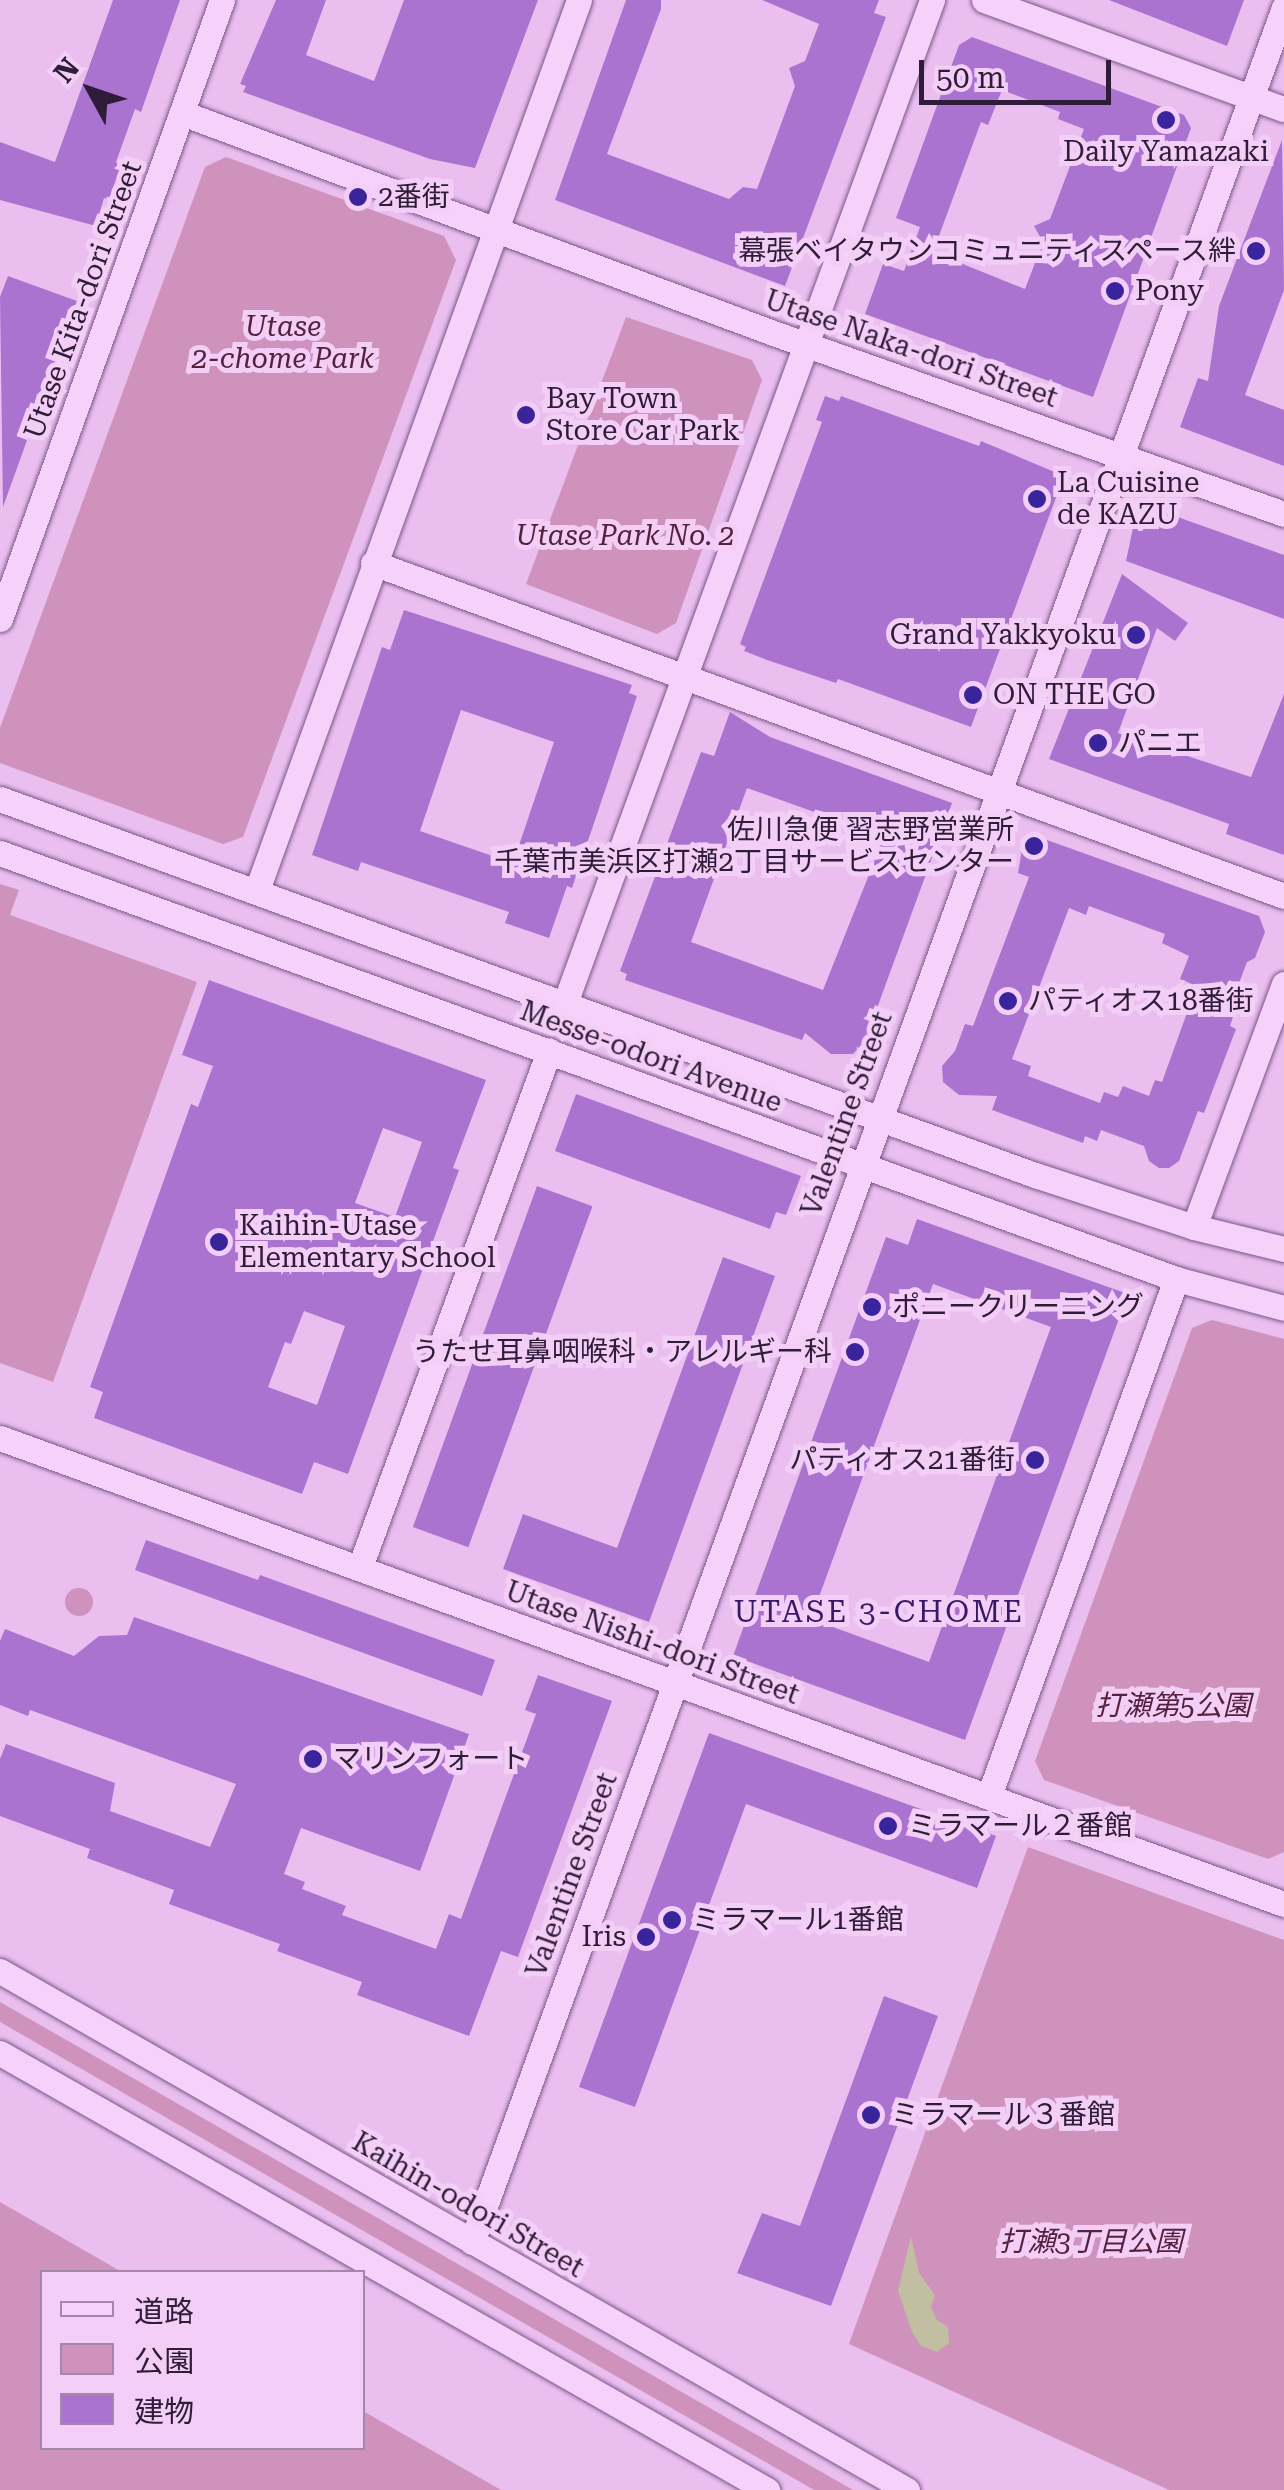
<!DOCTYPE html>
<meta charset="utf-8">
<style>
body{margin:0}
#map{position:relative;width:1284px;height:2490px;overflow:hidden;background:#eabff0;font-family:"Roboto Serif","Noto Sans JP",serif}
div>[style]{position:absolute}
.green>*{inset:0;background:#ce92bc}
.round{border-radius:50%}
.water>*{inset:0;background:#c1bea2}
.building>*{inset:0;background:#ab73d0;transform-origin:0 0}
.roads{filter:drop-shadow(0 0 2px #7b5689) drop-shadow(0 0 2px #7b5689)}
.tertiary>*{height:25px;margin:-12.5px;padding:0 12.5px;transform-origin:12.5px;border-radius:12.5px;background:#f6d2fa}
.dots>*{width:28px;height:28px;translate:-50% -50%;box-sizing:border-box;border:5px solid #f3cff7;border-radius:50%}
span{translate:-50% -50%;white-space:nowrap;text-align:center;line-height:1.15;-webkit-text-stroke:10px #f3cff7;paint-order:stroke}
.poi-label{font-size:28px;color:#2f1c38}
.left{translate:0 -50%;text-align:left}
.right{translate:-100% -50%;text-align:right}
.street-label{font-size:28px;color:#2f1c38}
.park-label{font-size:28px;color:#55213f;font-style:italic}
.neighbourhood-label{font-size:30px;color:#381967;letter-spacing:2.5px}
.legend{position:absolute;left:40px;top:2270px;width:325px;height:180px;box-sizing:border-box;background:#f3cff7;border:2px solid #a587ab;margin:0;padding:12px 18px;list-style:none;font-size:30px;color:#2f1c38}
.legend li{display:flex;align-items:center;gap:20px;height:50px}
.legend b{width:50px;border:2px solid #a587ab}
.north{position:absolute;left:40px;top:40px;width:100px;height:100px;-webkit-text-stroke:8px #f3cff7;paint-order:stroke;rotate:310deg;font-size:28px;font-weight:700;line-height:40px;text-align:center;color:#2f1c38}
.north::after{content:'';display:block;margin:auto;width:35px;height:45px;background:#2f1c38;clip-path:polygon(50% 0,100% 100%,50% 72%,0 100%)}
.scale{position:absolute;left:919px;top:60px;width:192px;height:45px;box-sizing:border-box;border:5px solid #2f1c38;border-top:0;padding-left:12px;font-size:30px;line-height:35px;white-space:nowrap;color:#2f1c38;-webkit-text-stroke:8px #f3cff7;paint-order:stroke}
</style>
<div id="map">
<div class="green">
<i style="clip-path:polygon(226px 157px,444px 236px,456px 260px,243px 837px,223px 844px,0 763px,0 728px,205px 167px)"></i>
<i style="clip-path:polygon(626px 317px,752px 360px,762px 380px,676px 623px,657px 634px,526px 584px)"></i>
<i style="clip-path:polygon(0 884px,19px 890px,10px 915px,197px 982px,53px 1382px,0 1363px)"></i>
<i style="clip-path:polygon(1212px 1320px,1284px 1339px,1284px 1852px,1268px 1859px,1044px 1780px,1035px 1761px,1192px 1328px)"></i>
<i class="round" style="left:65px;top:1588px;width:28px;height:28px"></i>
<i style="clip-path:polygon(1028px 1847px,1284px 1940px,1284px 2490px,1169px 2490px,849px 2344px)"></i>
<i style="clip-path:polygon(0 2002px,853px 2490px,814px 2490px,0 2022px)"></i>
<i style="clip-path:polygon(0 2202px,122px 2272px,42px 2272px,42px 2448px,362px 2448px,363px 2411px,501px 2490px,0 2490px)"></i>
</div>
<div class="water">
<i style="clip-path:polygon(911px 2236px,919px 2273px,935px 2295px,931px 2307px,937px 2320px,948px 2327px,949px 2343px,937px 2352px,921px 2346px,912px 2332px,898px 2291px)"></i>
</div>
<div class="building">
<i style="clip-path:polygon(113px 0,180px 0,141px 112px,135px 109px,116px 162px,120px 168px,109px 199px,104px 198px,96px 226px,0 200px,0 142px,55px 162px)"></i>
<i style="clip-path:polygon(276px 0,326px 0,306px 55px,374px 81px,404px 0,538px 0,475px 168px,430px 159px,243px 92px,246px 86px,240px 84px)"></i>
<i style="clip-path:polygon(626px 0,661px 0,661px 9px,607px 154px,729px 199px,743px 187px,757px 189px,795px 86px,789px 68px,805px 61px,819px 24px,762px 0,879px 0,874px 13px,886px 17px,785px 286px,555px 200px)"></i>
<i style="clip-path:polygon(1109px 0,1244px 0,1227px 46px)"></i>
<i style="clip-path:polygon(evenodd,972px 37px,1184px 115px,1191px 128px,1093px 397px,865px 314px,883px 264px,904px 271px,920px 227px,896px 218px,959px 45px,972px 37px,1002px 90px,1060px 112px,1058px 119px,1084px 129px,1050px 219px,1034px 226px,1043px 242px,1025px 289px,933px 252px,981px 122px,988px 125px,1002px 90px)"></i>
<i style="clip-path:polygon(1282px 140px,1284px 290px,1245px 395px,1284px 410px,1284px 466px,1180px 427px,1198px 378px,1208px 381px,1219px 306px)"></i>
<i style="clip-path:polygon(8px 276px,77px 301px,3px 507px,0 297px)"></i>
<i style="clip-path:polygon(825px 396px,839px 401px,841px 396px,979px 446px,981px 441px,1064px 476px,971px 727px,838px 679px,836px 683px,767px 660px,744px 651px,746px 647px,740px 644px,822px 422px,816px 420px)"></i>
<i style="clip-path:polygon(1147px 506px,1284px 555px,1284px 619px,1126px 561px,1133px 528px)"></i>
<i style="clip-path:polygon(1122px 574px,1188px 623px,1175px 641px,1157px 628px,1118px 733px,1251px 777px,1284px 694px,1284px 855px,1226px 834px,1229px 824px,1049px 759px)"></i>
<i style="clip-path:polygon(evenodd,404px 610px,632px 685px,629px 693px,637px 696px,572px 888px,567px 886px,549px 938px,505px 923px,509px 912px,361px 862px,358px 871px,312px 855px,382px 647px,390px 650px,404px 610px,461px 710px,554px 742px,513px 863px,420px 831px,461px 710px)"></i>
<i style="clip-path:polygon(evenodd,730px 712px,770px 737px,952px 803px,865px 1041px,853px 1054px,831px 1054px,805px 1033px,802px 1040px,625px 980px,627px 974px,620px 971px,701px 752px,714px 756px,730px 712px,747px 788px,884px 837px,823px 990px,691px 942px,747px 788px)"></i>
<i style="clip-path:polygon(evenodd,1033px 835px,1259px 916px,1265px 932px,1255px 958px,1247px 962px,1228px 1012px,1234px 1014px,1230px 1026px,1236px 1029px,1204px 1113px,1198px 1111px,1179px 1161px,1169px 1168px,1159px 1168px,1149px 1161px,1144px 1146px,1101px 1130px,1097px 1141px,1085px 1136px,1083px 1143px,992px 1110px,997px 1096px,959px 1095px,943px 1082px,942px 1066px,955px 1051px,965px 1024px,973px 1026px,1029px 877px,1018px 873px,1023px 843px,1033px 835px,1089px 906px,1165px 934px,1162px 943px,1189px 956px,1180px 979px,1192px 984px,1183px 1009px,1188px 1010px,1162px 1082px,1155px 1080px,1149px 1096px,1123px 1086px,1118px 1097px,1104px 1092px,1100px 1103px,1028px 1076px,1031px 1066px,1012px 1059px,1069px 908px,1086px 915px,1089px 906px)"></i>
<i style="clip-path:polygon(evenodd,209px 980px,486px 1080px,453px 1168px,459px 1170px,348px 1474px,314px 1462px,302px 1494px,94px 1418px,103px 1392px,90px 1387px,191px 1104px,198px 1107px,213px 1066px,182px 1055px,209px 980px,383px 1128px,422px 1142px,395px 1217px,355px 1203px,383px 1128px,209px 980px,304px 1311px,345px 1326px,317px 1405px,268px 1387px,285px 1342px,291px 1344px,304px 1311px)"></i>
<i style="clip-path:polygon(576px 1094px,801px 1176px,786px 1215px,776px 1212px,770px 1229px,555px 1151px)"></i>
<i style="left:537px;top:1186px;width:59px;height:363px;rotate:20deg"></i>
<i style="clip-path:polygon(evenodd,917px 1219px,1128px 1294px,965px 1740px,733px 1656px,886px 1237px,908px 1245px,917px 1219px,933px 1284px,1051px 1327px,929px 1662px,811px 1619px,933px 1284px)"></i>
<i style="clip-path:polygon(723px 1257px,775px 1276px,649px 1622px,503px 1569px,523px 1514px,617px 1548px)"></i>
<i style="clip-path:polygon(146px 1540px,258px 1580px,260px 1575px,495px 1660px,482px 1696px,135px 1570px)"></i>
<i style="clip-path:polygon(134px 1617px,469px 1734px,420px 1871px,301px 1828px,284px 1874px,305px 1882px,302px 1889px,346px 1906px,342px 1915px,436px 1949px,449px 1914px,461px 1919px,536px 1714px,525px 1710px,538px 1675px,612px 1701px,518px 1957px,501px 1951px,469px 2036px,357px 1995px,362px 1982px,277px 1951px,280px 1944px,169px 1904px,174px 1890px,87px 1858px,90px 1849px,0 1816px,0 1759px,6px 1744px,115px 1783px,110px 1811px,210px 1847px,236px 1784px,30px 1710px,28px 1716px,0 1705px,0 1641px,5px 1629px,74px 1656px,99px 1636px,127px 1635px)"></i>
<i style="clip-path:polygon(709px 1733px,996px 1836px,977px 1888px,746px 1804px,635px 2107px,579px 2087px)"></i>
<i style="clip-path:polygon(884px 1996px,938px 2016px,831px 2306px,737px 2273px,762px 2213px,800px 2226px)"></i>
</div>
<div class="roads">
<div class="tertiary">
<i style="left:984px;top:0;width:319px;rotate:20deg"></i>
<i style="left:182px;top:113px;width:634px;rotate:20.41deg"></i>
<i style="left:776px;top:334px;width:539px;rotate:19.51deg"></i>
<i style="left:373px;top:563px;width:970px;rotate:20.08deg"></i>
<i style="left:0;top:619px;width:658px;rotate:-70.27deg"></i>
<i style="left:0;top:799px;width:1101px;rotate:19.97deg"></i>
<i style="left:1035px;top:1175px;width:167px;rotate:18.1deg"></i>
<i style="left:1194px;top:1227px;width:93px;rotate:13.7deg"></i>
<i style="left:0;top:853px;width:1251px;rotate:19.91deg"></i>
<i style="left:1176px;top:1279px;width:112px;rotate:15deg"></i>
<i style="left:257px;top:890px;width:946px;rotate:-70.11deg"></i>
<i style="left:565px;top:1003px;width:1068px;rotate:-69.9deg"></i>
<i style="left:1194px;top:1227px;width:259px;rotate:-69.7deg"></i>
<i style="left:0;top:1438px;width:1366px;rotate:19.95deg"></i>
<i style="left:360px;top:1567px;width:550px;rotate:-69.88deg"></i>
<i style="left:989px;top:1796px;width:550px;rotate:-70.11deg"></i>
<i style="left:0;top:1971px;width:1045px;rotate:29.78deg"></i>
<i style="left:0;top:2053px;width:883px;rotate:29.67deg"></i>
<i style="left:472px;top:2242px;width:2378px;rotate:-70.03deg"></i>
</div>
</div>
<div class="dots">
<i style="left:1166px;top:120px;background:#39249b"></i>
<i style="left:358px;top:197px;background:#39249b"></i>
<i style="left:1256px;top:251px;background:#39249b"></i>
<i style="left:1115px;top:291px;background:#39249b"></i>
<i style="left:526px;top:415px;background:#39249b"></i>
<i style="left:1037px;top:499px;background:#39249b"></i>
<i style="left:1136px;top:635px;background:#39249b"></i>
<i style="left:973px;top:695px;background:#39249b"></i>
<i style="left:1098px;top:743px;background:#39249b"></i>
<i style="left:1034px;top:846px;background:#39249b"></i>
<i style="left:1008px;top:1001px;background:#39249b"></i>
<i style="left:219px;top:1242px;background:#39249b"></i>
<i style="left:872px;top:1307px;background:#39249b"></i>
<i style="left:855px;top:1352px;background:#39249b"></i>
<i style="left:1035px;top:1460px;background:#39249b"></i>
<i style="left:313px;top:1759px;background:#39249b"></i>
<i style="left:888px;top:1826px;background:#39249b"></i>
<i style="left:672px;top:1920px;background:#39249b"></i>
<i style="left:646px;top:1937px;background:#39249b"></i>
<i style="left:871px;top:2115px;background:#39249b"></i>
</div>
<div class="poi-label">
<span style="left:1166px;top:152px">Daily Yamazaki</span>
<span class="left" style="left:378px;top:197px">2番街</span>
<span class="right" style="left:1236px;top:251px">幕張ベイタウンコミュニティスペース絆</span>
<span class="left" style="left:1135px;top:291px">Pony</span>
<span class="left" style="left:546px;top:415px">Bay Town<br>Store Car Park</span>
<span class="left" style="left:1057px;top:499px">La Cuisine<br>de KAZU</span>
<span class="right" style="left:1116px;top:635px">Grand Yakkyoku</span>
<span class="left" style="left:993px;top:695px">ON THE GO</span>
<span class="left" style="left:1118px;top:743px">パニエ</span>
<span class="right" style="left:1014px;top:846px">佐川急便 習志野営業所<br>千葉市美浜区打瀬2丁目サービスセンター</span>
<span class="left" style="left:1028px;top:1001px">パティオス18番街</span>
<span class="left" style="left:239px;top:1242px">Kaihin-Utase<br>Elementary School</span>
<span class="left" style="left:892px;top:1307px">ポニークリーニング</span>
<span class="right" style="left:832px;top:1352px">うたせ耳鼻咽喉科・アレルギー科</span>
<span class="right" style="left:1015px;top:1460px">パティオス21番街</span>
<span class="left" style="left:333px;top:1759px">マリンフォート</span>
<span class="left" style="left:908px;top:1826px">ミラマール２番館</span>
<span class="left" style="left:692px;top:1920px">ミラマール1番館</span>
<span class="right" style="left:626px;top:1937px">Iris</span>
<span class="left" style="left:891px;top:2115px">ミラマール３番館</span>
</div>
<div class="street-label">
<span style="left:83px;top:300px;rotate:-70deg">Utase Kita-dori Street</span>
<span style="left:911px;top:349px;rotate:19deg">Utase Naka-dori Street</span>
<span style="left:651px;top:1057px;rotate:20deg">Messe-odori Avenue</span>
<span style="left:847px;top:1114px;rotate:-70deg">Valentine Street</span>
<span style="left:652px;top:1643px;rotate:20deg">Utase Nishi-dori Street</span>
<span style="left:572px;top:1875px;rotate:-70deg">Valentine Street</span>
<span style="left:468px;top:2205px;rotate:30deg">Kaihin-odori Street</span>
</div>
<div class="park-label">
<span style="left:283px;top:343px">Utase<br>2-chome Park</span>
<span style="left:625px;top:536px">Utase Park No. 2</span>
<span style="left:1173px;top:1706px">打瀬第5公園</span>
<span style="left:1091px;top:2242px">打瀬3丁目公園</span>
</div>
<div class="neighbourhood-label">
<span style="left:879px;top:1612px">UTASE 3-CHOME</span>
</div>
<ul class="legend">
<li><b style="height:12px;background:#f6d2fa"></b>道路</li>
<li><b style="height:28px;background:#ce92bc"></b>公園</li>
<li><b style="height:28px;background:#ab73d0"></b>建物</li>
</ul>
<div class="north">N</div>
<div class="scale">50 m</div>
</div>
